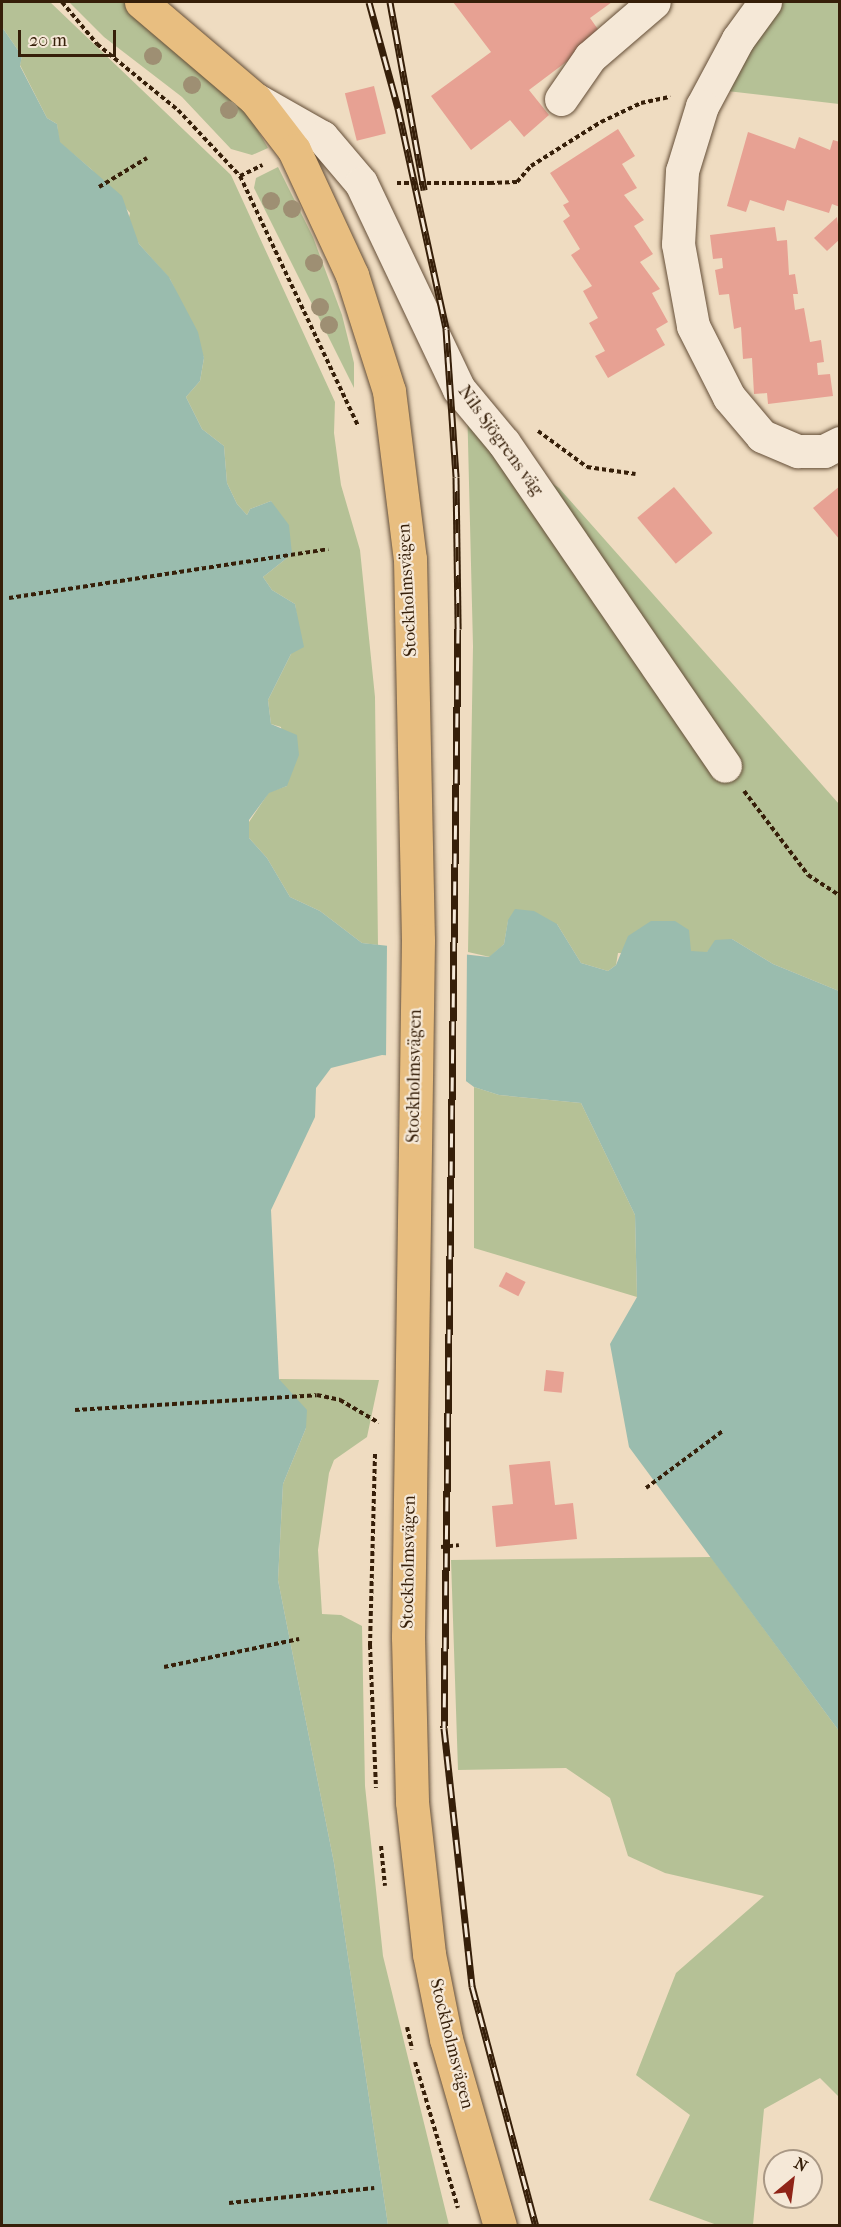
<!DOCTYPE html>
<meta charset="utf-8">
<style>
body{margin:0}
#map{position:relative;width:841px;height:2227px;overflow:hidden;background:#efdcc1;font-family:"IM FELL French Canon",serif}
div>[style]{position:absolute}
.green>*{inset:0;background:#b5c196}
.water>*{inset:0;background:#9abcae}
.pier>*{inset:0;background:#efdcc1}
.building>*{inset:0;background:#e7a193;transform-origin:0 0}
.path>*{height:4px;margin-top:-2px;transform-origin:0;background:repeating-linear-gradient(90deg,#361f09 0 4.5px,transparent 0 7.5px)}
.roads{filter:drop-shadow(0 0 2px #644e37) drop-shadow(0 0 2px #644e37)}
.minor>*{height:33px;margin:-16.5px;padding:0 16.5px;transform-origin:16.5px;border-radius:16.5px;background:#f5e8d7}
.major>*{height:33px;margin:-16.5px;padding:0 16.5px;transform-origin:16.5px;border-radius:16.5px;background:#e8be80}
.rail>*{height:7px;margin-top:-3.5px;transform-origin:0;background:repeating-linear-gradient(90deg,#f5e8d7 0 14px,#361f09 0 28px);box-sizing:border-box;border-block:2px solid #361f09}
.path-bridge>*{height:4px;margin-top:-2px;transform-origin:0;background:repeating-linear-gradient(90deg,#361f09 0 4.5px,transparent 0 7.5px)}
.trees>*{width:18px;height:18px;margin:-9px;border-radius:50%;background:#9e8f73}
span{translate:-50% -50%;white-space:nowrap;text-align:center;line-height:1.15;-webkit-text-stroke:4.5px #f5e8d7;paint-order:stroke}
.street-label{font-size:18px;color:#361f09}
.frame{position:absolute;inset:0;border:3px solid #361f09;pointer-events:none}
.north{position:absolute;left:763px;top:2149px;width:60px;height:60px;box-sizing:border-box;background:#f5e8d7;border:2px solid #a99885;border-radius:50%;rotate:29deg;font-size:16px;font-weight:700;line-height:24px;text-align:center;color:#361f09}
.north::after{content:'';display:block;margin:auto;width:21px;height:27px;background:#8f2418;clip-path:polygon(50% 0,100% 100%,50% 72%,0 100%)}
.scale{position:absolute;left:18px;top:30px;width:98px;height:27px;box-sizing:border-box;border:3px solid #361f09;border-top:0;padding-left:8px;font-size:18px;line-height:21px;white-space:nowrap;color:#361f09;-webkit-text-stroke:4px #f5e8d7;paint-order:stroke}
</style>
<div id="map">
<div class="green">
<i style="clip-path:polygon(2px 2px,50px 2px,231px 175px,335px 402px,334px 433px,341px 485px,360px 550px,375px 697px,378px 945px,362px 943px,320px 911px,290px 897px,267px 858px,249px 838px,249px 822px,269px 792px,287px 786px,281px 727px,271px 724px,268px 700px,291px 654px,298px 625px,295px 604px,272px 590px,263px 577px,292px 554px,271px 501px,250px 509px,247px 515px,237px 504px,227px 483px,224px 446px,202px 429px,186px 397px,200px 381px,204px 358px,181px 302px,170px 279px,139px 244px,128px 222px,130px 213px,91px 169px,59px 142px,57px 124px,47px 118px,20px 65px,22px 56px,2px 27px)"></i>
<i style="clip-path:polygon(69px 2px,129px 2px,208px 67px,251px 119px,268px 148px,252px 155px,231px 149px,182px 97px,104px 37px)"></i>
<i style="clip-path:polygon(784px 2px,839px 2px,839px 104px,727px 91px,741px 59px)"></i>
<i style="clip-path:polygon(278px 167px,313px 237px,342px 315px,354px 363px,354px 388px,254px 188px,256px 178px)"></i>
<i style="clip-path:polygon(467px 401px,485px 437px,559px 488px,839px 804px,839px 991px,773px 964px,732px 939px,707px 952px,618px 953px,616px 965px,608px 971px,581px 963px,557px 924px,508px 921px,504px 944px,490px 957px,468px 952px,473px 646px)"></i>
<i style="clip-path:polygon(474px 1087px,499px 1095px,581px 1103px,635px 1215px,637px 1297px,474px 1248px)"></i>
<i style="clip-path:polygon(279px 1379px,379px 1380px,367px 1437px,334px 1460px,329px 1473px,318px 1550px,322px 1614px,341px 1615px,362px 1626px,365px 1786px,383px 1956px,449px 2225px,388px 2225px,334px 1863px,278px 1580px,283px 1484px,306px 1428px)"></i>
<i style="clip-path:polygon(711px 1557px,839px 1731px,839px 2097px,820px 2078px,764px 2109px,753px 2225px,717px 2225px,649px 2200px,690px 2115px,636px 2075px,676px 1973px,764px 1896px,665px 1873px,628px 1856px,610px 1798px,566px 1768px,458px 1770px,451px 1560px)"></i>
</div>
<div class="water">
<i style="clip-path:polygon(2px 27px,22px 56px,20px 66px,47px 118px,57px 124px,60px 142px,122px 196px,139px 244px,169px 277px,198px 332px,204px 358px,200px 381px,186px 397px,202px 429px,224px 446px,227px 483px,237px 504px,247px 515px,250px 509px,271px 501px,289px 525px,292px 554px,263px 577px,272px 590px,295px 604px,304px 647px,291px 654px,268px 700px,271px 724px,297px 735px,299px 755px,287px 786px,269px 793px,249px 820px,249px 838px,267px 858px,290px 897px,320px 911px,362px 943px,489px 957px,504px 944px,508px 920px,515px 909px,534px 911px,557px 924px,581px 963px,608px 971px,616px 965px,628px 936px,651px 921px,675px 921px,689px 930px,691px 951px,707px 952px,715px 940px,732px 939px,773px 964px,839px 991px,839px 1731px,629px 1447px,610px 1344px,637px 1297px,635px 1215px,581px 1103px,499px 1095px,474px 1087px,451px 1070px,423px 1058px,382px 1055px,331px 1068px,316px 1088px,315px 1117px,271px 1210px,279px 1379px,307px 1410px,306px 1428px,283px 1484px,278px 1580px,334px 1863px,388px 2225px,2px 2225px)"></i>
</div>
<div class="pier">
<i style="clip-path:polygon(387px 943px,467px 949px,466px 1084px,422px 1061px,386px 1059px)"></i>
</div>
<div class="building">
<i style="clip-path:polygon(453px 2px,612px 2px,590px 18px,602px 35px,529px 90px,549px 115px,524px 137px,510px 120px,471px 150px,431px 96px,491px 52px)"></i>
<i style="left:374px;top:86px;width:49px;height:30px;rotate:76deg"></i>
<i style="clip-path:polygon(618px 129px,635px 156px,622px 164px,637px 188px,624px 195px,644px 220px,634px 226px,653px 254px,640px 262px,660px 289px,652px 293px,668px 322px,656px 329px,665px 345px,608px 378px,595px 356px,605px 351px,589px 323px,598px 318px,583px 291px,592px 286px,571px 255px,580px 249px,563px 221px,570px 216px,563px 205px,569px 202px,550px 173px)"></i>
<i style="clip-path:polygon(748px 132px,795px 149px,799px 137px,830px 150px,833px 140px,840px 142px,840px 207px,832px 204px,829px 213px,787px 200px,784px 211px,750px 200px,746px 212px,727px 206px)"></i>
<i style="clip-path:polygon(837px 217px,840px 239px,827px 251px,814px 238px)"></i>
<i style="clip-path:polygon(775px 227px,777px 241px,787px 240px,789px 275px,795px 274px,798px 294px,793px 294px,795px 310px,804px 308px,810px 342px,821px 340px,824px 362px,817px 363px,818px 375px,830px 374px,833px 396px,768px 404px,767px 393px,754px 394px,752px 358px,743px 359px,741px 327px,734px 329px,729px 294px,719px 295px,715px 270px,723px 268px,722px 258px,713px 259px,710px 235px)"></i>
<i style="clip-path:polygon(840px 486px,840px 540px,813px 508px)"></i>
<i style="left:674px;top:487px;width:60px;height:48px;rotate:50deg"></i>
<i style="left:506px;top:1272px;width:22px;height:16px;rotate:27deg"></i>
<i style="left:546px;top:1370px;width:18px;height:21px;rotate:6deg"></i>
<i style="clip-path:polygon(550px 1461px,555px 1505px,573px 1503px,577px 1539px,496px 1547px,492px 1506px,513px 1504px,509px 1465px)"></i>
</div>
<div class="path">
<i style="left:62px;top:2px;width:55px;rotate:50.2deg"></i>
<i style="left:97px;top:44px;width:104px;rotate:39.2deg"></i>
<i style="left:178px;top:110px;width:91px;rotate:46.8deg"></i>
<i style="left:240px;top:176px;width:276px;rotate:64.7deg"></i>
<i style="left:240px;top:176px;width:25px;rotate:-26deg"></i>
<i style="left:490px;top:183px;width:27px;rotate:-2deg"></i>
<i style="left:517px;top:182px;width:21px;rotate:-49deg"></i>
<i style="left:531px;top:166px;width:83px;rotate:-32.2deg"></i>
<i style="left:601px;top:122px;width:44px;rotate:-25.4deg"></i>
<i style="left:641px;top:103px;width:30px;rotate:-12deg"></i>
<i style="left:99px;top:187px;width:56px;rotate:-31.1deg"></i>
<i style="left:538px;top:431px;width:61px;rotate:36.3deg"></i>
<i style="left:587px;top:467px;width:49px;rotate:8.3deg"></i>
<i style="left:9px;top:598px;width:323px;rotate:-8.7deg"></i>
<i style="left:744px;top:791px;width:106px;rotate:52.7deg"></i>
<i style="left:808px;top:875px;width:38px;rotate:33deg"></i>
<i style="left:75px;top:1410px;width:242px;rotate:-3.5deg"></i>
<i style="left:317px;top:1395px;width:24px;rotate:12deg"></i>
<i style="left:340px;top:1400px;width:45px;rotate:30.5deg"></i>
<i style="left:375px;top:1454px;width:191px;rotate:91.5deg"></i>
<i style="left:370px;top:1645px;width:143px;rotate:87.6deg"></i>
<i style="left:646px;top:1488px;width:97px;rotate:-36.6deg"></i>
<i style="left:441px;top:1547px;width:18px;rotate:-6deg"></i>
<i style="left:164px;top:1667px;width:138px;rotate:-11.7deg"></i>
<i style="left:381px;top:1846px;width:40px;rotate:84.3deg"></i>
<i style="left:407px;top:2027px;width:23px;rotate:77deg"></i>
<i style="left:415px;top:2062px;width:152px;rotate:73.6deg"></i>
<i style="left:229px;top:2203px;width:146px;rotate:-5.9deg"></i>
</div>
<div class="roads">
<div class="minor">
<i style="left:765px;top:2px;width:46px;rotate:126.1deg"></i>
<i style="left:738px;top:39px;width:76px;rotate:118.2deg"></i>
<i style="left:702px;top:106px;width:68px;rotate:107.1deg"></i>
<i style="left:682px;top:171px;width:73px;rotate:93.1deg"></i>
<i style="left:678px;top:244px;width:83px;rotate:79.6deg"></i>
<i style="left:693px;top:326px;width:80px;rotate:63.1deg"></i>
<i style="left:729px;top:397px;width:51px;rotate:49.8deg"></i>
<i style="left:762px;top:436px;width:39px;rotate:23deg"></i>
<i style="left:798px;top:451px;width:26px"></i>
<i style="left:824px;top:451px;width:18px;rotate:-27deg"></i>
<i style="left:255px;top:99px;width:77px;rotate:29.6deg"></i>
<i style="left:322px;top:137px;width:60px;rotate:49.7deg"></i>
<i style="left:361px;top:183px;width:228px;rotate:64.6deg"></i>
<i style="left:459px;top:389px;width:70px;rotate:50.2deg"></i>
<i style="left:504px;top:443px;width:391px;rotate:55.6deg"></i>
<i style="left:561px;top:99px;width:51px;rotate:-55.4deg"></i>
<i style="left:590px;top:57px;width:84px;rotate:-40.7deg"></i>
</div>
<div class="major">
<i style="left:141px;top:2px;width:150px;rotate:40.4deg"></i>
<i style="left:255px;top:99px;width:64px;rotate:52.6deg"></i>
<i style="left:294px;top:150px;width:138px;rotate:65.1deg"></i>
<i style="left:352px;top:275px;width:122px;rotate:72.3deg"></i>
<i style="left:389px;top:391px;width:169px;rotate:82.9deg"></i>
<i style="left:410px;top:559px;width:381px;rotate:88.8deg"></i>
<i style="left:418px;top:940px;width:697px;rotate:90.82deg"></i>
<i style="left:408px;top:1637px;width:165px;rotate:88.6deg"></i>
<i style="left:412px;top:1802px;width:153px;rotate:83.6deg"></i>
<i style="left:429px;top:1954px;width:87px;rotate:78.7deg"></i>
<i style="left:446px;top:2039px;width:195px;rotate:73.9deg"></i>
</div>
</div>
<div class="rail">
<i style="left:369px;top:2px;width:110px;rotate:74.7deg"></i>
<i style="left:398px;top:108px;width:226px;rotate:77.7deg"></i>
<i style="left:446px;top:329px;width:148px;rotate:86.1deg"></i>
<i style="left:456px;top:477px;width:152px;rotate:89.2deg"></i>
<i style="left:458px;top:629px;width:1099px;rotate:90.73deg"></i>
<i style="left:444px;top:1728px;width:260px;rotate:83.8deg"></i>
<i style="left:472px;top:1986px;width:248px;rotate:75.1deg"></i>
<i style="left:390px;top:2px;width:191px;rotate:79.7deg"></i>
</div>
<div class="path-bridge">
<i style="left:397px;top:183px;width:93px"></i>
</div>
<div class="trees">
<i style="left:153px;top:56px"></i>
<i style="left:192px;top:85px"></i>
<i style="left:229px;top:110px"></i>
<i style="left:271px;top:201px"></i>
<i style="left:292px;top:209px"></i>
<i style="left:314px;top:263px"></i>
<i style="left:320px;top:307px"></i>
<i style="left:329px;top:325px"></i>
</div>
<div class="street-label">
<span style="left:500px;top:441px;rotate:54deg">Nils Sjögrens väg</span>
<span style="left:408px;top:590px;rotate:-93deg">Stockholmsvägen</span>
<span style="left:415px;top:1076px;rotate:-89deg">Stockholmsvägen</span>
<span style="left:409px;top:1562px;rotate:-89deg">Stockholmsvägen</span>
<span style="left:451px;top:2044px;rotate:76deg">Stockholmsvägen</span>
</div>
<div class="frame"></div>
<div class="north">N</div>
<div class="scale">20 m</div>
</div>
